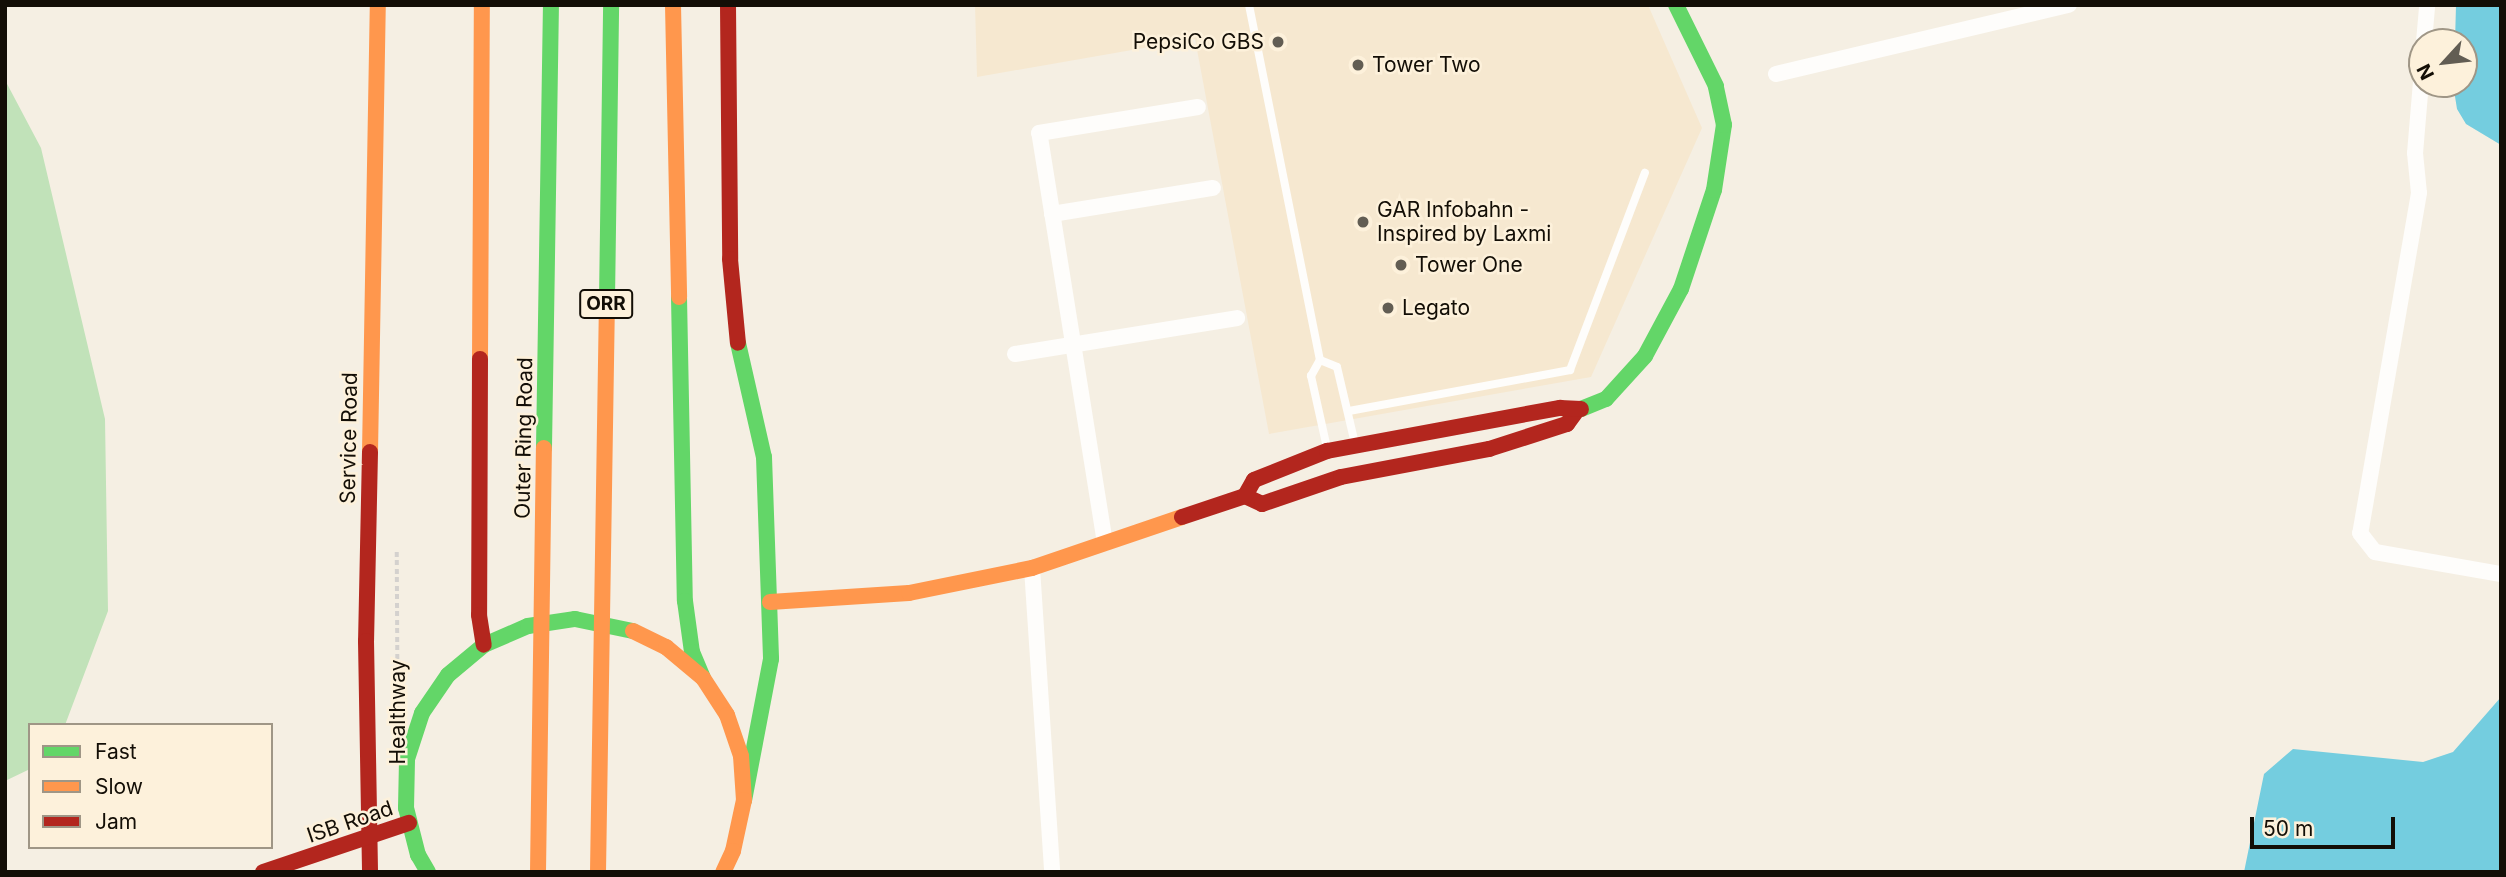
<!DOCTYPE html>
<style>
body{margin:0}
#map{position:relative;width:2506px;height:877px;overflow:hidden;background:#f5efe3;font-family:Inter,sans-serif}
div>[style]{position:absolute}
.built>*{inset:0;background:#f6e8d0}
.green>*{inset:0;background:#c1e2b9}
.water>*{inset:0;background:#74cddf}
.path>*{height:3.5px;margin-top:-1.75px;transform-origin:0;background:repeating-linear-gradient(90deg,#d4d1ce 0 5px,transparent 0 8.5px)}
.lane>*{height:8px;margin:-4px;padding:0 4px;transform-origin:4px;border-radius:4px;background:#fefdfb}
.street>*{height:16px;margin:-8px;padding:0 8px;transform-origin:8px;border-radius:8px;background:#fefdfb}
.fast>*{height:16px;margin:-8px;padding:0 8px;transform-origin:8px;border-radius:8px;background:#63d668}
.slow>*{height:16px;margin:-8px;padding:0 8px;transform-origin:8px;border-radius:8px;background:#ff974d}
.jam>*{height:16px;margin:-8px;padding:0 8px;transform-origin:8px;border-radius:8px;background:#b3261e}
.dots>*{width:19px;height:19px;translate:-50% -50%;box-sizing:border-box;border:4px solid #fdf1db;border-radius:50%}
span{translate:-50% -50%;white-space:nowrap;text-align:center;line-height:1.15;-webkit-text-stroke:5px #fdf1db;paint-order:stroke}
.shield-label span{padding:2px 5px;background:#fdf1db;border:2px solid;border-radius:5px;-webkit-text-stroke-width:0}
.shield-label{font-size:19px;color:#130e06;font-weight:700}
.poi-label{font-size:21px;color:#130e06}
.right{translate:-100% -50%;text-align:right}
.left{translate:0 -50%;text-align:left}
.street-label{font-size:21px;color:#130e06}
.frame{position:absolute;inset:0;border:7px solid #130e06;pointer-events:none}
.legend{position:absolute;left:28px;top:723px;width:245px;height:126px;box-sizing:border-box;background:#fdf1db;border:2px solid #9f9686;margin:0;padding:9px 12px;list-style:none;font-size:21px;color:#130e06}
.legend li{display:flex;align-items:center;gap:14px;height:35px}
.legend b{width:35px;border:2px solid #9f9686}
.north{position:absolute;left:2408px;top:28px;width:70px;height:70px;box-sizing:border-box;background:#fdf1db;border:2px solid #9f9686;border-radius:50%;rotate:243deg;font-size:19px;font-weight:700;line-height:28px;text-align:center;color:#130e06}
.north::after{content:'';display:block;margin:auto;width:24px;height:32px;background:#625d53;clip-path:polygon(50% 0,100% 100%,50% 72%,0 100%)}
.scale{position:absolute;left:2250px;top:817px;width:145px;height:32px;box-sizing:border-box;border:4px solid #130e06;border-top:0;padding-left:9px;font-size:21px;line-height:24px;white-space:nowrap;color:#130e06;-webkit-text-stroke:5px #fdf1db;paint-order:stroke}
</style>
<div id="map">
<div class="built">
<i style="clip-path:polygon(975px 5px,1648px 5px,1702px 128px,1591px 377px,1269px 434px,1195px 39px,977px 77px)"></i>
</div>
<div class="green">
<i style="clip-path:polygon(5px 80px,41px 148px,105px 419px,108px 611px,65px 725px,30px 725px,30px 769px,5px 781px)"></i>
</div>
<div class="water">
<i style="clip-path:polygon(2456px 5px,2501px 5px,2501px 145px,2466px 124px,2457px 109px,2453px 84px,2464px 84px,2464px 42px,2455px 42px)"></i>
<i style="clip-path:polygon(2501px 697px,2501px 872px,2244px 872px,2264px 774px,2293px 749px,2423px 762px,2453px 752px)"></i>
</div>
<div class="path">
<i style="left:397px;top:552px;width:166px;rotate:89.7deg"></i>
</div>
<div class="lane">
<i style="left:1249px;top:5px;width:362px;rotate:78.7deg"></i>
<i style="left:1349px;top:411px;width:225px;rotate:-10.5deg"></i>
<i style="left:1570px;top:370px;width:211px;rotate:-69.2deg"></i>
<i style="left:1327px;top:448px;width:74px;rotate:-102.5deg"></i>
<i style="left:1311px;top:376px;width:18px;rotate:-61deg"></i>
<i style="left:1320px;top:360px;width:18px;rotate:22deg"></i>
<i style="left:1337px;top:367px;width:79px;rotate:76.8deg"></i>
</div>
<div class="street">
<i style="left:2424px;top:42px;width:37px;rotate:-85deg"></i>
<i style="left:2422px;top:70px;width:83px;rotate:94.8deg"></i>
<i style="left:2415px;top:153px;width:40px;rotate:84.3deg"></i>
<i style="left:2419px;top:193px;width:345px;rotate:99.8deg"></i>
<i style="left:2360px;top:533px;width:24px;rotate:52deg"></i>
<i style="left:2375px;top:552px;width:128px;rotate:9.9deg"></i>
<i style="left:1776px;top:74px;width:301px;rotate:-13.3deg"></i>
<i style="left:1052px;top:214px;width:163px;rotate:-9.2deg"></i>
<i style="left:1015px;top:354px;width:225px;rotate:-9.2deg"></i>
<i style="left:1105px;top:543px;width:415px;rotate:-99.1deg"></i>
<i style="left:1039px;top:133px;width:161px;rotate:-9.3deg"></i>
<i style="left:1032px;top:568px;width:305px;rotate:86.2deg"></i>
</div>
<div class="fast">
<i style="left:679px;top:297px;width:304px;rotate:88.9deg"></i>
<i style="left:685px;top:601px;width:51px;rotate:82.2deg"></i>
<i style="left:692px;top:652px;width:28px;rotate:67deg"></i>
<i style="left:607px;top:300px;width:295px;rotate:-89.2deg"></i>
<i style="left:738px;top:343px;width:117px;rotate:77.2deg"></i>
<i style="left:764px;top:457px;width:202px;rotate:88deg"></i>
<i style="left:771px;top:659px;width:144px;rotate:100.8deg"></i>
<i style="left:1581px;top:409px;width:27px;rotate:-22deg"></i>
<i style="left:1606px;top:399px;width:58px;rotate:-47.8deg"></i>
<i style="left:1645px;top:356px;width:76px;rotate:-61.8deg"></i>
<i style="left:1681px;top:289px;width:104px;rotate:-71.6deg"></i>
<i style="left:1714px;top:190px;width:66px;rotate:-81.3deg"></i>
<i style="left:1724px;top:125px;width:40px;rotate:-102deg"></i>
<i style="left:1716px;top:86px;width:90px;rotate:-116.3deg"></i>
<i style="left:544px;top:448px;width:443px;rotate:-89.1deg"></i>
<i style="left:428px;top:872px;width:20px;rotate:-120deg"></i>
<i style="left:418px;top:855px;width:49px;rotate:-104.3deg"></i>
<i style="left:406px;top:808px;width:49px;rotate:-88.8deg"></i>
<i style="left:407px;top:759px;width:48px;rotate:-71.9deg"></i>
<i style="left:422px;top:713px;width:46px;rotate:-55.6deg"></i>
<i style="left:448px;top:675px;width:47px;rotate:-39.8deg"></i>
<i style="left:484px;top:645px;width:48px;rotate:-23.4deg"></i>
<i style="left:528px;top:626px;width:48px;rotate:-8.5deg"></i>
<i style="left:575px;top:619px;width:59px;rotate:11.7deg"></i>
</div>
<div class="slow">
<i style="left:673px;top:5px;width:292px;rotate:88.8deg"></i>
<i style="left:480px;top:359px;width:354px;rotate:-89.7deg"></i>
<i style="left:370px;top:452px;width:447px;rotate:-89deg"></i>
<i style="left:770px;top:602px;width:139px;rotate:-3.7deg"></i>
<i style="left:909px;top:593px;width:126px;rotate:-11.5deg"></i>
<i style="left:1032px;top:568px;width:158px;rotate:-18.8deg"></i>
<i style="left:633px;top:631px;width:37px;rotate:26deg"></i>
<i style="left:666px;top:647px;width:48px;rotate:40deg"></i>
<i style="left:703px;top:678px;width:44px;rotate:57deg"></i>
<i style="left:727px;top:715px;width:43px;rotate:71.1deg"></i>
<i style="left:741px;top:756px;width:44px;rotate:86.1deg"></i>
<i style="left:744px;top:800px;width:52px;rotate:102.2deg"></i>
<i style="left:733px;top:851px;width:23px;rotate:115deg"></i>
<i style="left:538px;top:872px;width:424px;rotate:-89.2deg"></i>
<i style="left:598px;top:872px;width:572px;rotate:-89.1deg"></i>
</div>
<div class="jam">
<i style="left:728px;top:5px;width:254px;rotate:89.5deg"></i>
<i style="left:730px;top:259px;width:84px;rotate:84.6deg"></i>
<i style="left:480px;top:359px;width:256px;rotate:90.2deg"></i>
<i style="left:479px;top:615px;width:30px;rotate:81deg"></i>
<i style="left:370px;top:452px;width:189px;rotate:91.2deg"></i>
<i style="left:366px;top:641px;width:231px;rotate:89deg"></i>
<i style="left:1245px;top:496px;width:19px;rotate:25deg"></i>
<i style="left:1262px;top:504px;width:83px;rotate:-18.9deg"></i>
<i style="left:1341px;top:477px;width:151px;rotate:-10.7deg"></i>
<i style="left:1489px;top:449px;width:82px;rotate:-17.8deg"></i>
<i style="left:1567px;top:424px;width:17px;rotate:-54deg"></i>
<i style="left:1182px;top:517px;width:66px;rotate:-18.4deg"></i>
<i style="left:1245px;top:496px;width:18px;rotate:-61deg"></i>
<i style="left:1254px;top:480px;width:79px;rotate:-21.7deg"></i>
<i style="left:1327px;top:451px;width:237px;rotate:-10.5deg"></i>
<i style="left:1560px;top:408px;width:21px;rotate:3deg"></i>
<i style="left:263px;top:872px;width:154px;rotate:-18.6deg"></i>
</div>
<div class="dots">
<i style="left:1278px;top:42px;background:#625d53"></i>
<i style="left:1358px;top:65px;background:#625d53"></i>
<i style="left:1363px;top:222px;background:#625d53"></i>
<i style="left:1401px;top:265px;background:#625d53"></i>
<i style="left:1388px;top:308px;background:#625d53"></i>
</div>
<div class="shield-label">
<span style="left:606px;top:304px">ORR</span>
</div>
<div class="poi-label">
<span class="right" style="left:1264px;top:42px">PepsiCo GBS</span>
<span class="left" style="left:1372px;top:65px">Tower Two</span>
<span class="left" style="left:1377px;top:222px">GAR Infobahn -<br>Inspired by Laxmi</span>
<span class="left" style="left:1415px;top:265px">Tower One</span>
<span class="left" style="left:1402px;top:308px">Legato</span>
</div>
<div class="street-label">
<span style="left:349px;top:438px;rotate:-89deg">Service Road</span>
<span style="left:524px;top:438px;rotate:-89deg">Outer Ring Road</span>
<span style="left:398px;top:712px;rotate:-90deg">Healthway</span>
<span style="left:350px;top:822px;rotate:-19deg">ISB Road</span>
</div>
<div class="frame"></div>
<ul class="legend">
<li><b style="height:9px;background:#63d668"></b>Fast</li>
<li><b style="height:9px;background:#ff974d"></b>Slow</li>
<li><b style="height:9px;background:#b3261e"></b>Jam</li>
</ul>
<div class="north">N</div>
<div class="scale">50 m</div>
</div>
